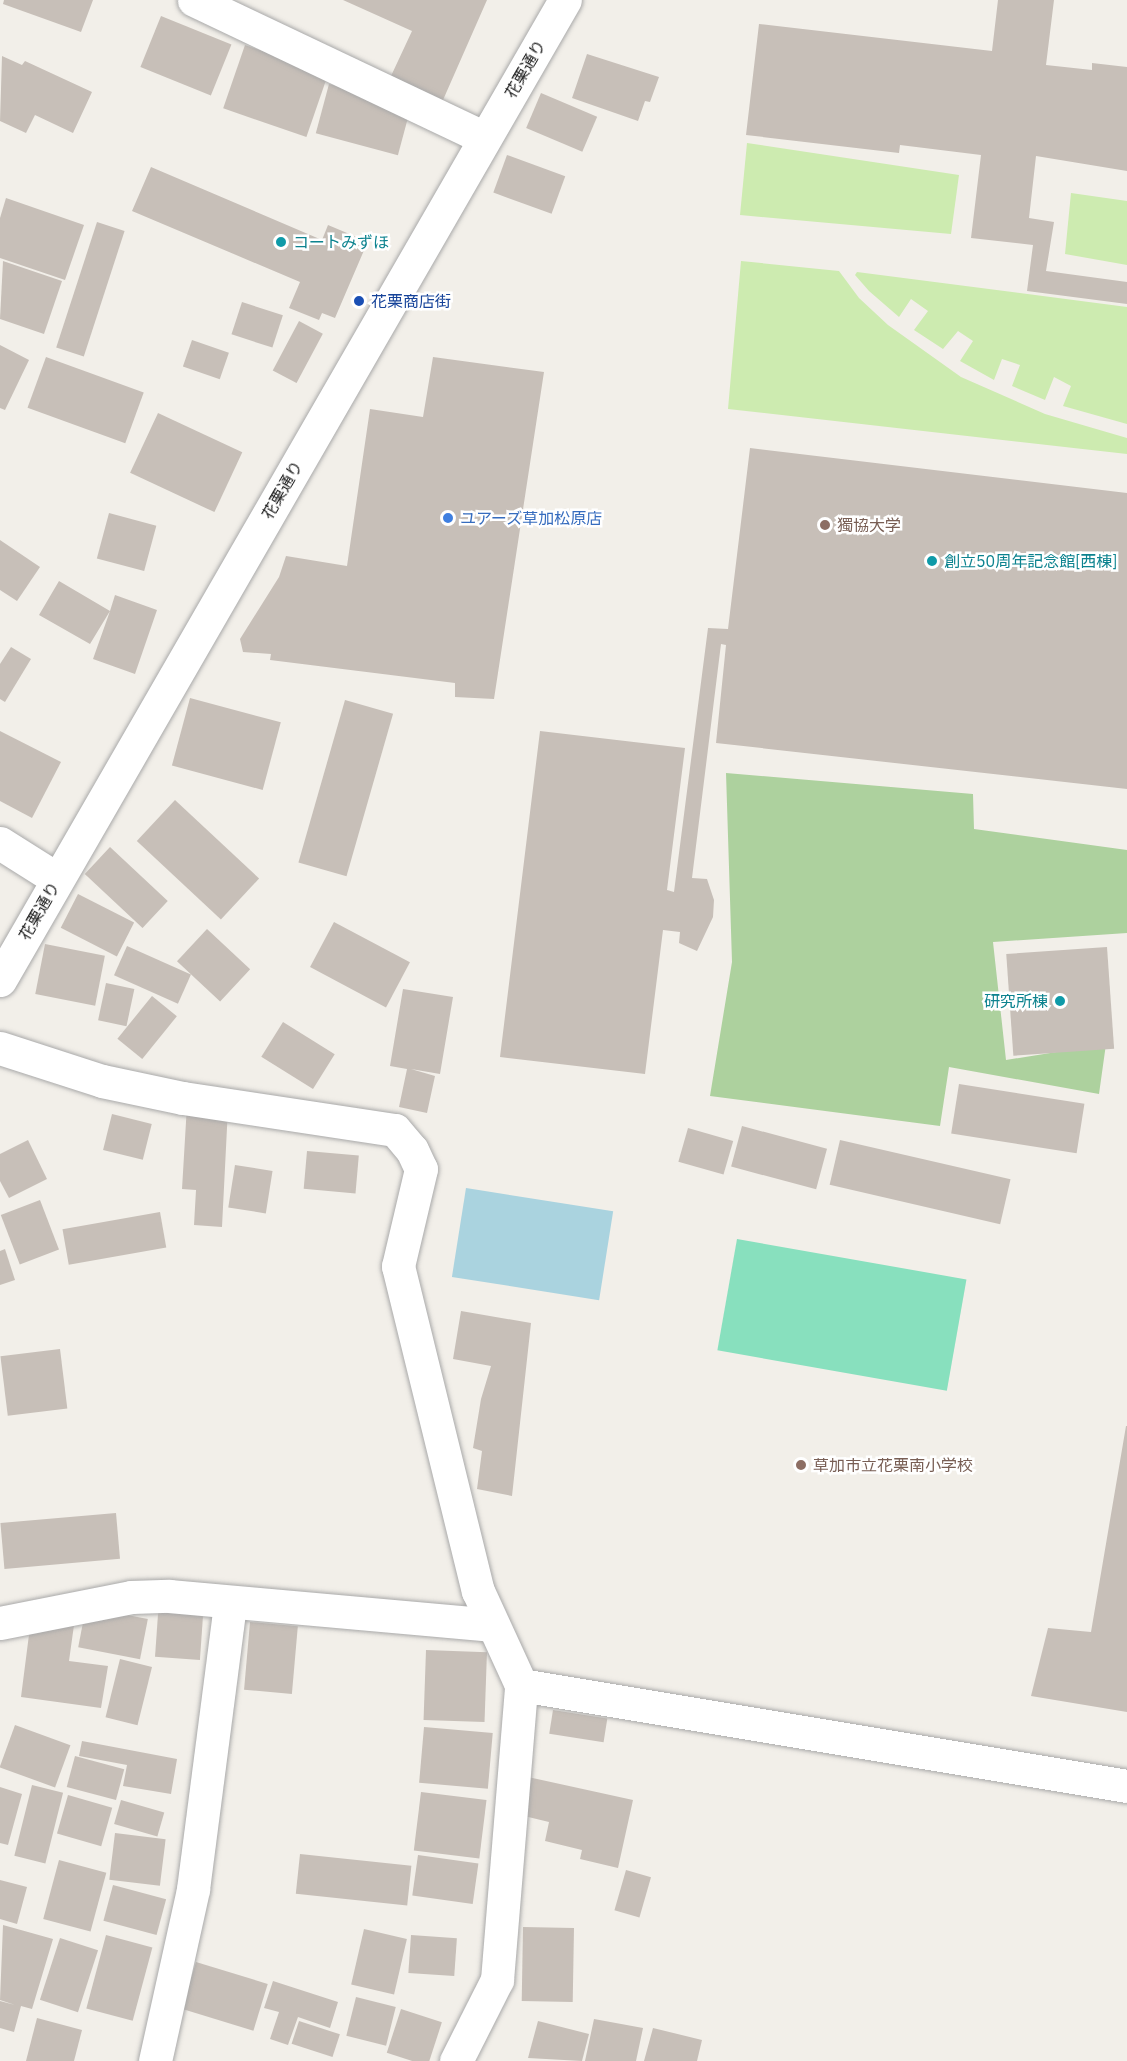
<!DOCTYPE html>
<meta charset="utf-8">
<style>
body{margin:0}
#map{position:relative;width:1127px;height:2061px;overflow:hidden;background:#f2efe9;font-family:"IBM Plex Sans","Noto Sans JP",sans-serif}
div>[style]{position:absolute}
.grass>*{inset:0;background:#cdebb0}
.forest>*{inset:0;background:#add19e}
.pitch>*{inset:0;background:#88e0be;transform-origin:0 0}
.water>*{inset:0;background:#aad3df;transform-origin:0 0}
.building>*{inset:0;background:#c7bfb8;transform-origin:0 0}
.roads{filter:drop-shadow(0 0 2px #a9a9a9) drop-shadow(0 0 2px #a9a9a9)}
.minor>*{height:33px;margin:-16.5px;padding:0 16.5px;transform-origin:16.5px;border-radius:16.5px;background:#fff}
.dots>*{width:16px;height:16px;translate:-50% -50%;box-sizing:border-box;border:3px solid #fff;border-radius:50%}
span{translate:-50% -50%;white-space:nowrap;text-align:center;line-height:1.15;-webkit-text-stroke:5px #fff;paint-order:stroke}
.street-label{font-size:16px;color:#222}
.culture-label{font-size:16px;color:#0d838f}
.left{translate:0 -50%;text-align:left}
.right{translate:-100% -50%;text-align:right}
.transit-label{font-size:16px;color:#164399}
.shop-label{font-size:16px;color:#366cbe}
.education-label{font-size:16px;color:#785e54}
</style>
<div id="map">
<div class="grass">
<i style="clip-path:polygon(747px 143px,959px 175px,951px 234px,740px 215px)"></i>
<i style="clip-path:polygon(1071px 193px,1127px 201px,1127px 265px,1065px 254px)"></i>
<i style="clip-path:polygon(741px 261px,839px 271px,859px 298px,888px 325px,961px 377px,1045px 414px,1127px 438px,1127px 454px,728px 409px)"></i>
<i style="clip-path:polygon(857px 272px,1127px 307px,1127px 424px,1063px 406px,1071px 386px,1054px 377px,1045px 400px,1012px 386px,1020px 365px,1002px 359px,994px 380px,960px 361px,973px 341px,958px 331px,943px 349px,914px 330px,928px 311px,911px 299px,899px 317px,869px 291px,855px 275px)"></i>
</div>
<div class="forest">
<i style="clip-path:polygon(726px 773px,973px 794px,974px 829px,1127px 850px,1127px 933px,993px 942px,1006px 1060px,1106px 1044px,1099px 1094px,949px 1067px,940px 1126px,710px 1096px,732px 962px)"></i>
</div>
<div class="pitch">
<i style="left:737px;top:1239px;width:233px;height:113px;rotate:10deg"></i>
</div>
<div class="water">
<i style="left:466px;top:1188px;width:149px;height:90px;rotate:9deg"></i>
</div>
<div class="building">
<i style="clip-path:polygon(4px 0,93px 0,81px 32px,3px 4px)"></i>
<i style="clip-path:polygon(343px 0,487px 0,443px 100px,391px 76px,412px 31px)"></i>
<i style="clip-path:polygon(998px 0,1054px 0,1046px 65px,1092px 70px,1092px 63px,1127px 67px,1127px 171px,1036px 156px,1029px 218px,1054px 222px,1046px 271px,1127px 282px,1127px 304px,1027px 291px,1033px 245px,971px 238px,981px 155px,900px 145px,899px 153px,746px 135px,759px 24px,992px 51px)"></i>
<i style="left:161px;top:16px;width:76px;height:55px;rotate:22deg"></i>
<i style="left:245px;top:45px;width:88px;height:67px;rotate:19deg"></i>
<i style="clip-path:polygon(587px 54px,659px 77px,650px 102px,645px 101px,638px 121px,572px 98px)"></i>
<i style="clip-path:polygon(2px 56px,22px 65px,25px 61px,92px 92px,73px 133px,35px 115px,26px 133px,0 121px)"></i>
<i style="left:329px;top:84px;width:85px;height:51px;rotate:15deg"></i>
<i style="left:541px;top:93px;width:61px;height:38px;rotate:23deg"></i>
<i style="left:507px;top:155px;width:62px;height:40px;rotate:20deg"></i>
<i style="clip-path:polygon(151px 167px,322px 240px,328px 225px,359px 238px,357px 244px,365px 248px,335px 318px,322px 313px,319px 320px,289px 308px,300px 282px,132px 211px)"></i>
<i style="clip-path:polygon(6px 198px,84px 225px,65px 280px,0 258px,0 218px)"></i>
<i style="left:97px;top:222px;width:29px;height:132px;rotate:18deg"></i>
<i style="clip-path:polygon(3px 261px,62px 281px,44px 334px,0 319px)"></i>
<i style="left:242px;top:302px;width:43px;height:34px;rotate:18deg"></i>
<i style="left:299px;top:321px;width:27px;height:56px;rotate:28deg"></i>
<i style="left:192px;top:340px;width:39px;height:28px;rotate:19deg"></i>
<i style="clip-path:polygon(0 345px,29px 360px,5px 410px,0 408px)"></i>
<i style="left:46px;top:357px;width:104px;height:54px;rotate:20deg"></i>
<i style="clip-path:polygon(433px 357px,544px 372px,494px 699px,455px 697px,455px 683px,270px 660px,271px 654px,243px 652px,240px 639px,279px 577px,286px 556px,347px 566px,370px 409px,423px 417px)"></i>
<i style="left:158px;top:413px;width:93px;height:66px;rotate:25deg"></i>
<i style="clip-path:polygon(750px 448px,1127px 493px,1127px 789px,716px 743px,726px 645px,721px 644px,692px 878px,707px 879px,714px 900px,713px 917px,697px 951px,679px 943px,680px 932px,663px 930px,645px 1074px,500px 1057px,540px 731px,685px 748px,667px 890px,674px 892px,708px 628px,728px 629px)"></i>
<i style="left:109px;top:513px;width:49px;height:47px;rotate:15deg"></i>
<i style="clip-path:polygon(0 540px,40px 567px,17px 601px,0 590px)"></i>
<i style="clip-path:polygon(59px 581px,110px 611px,115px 595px,157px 610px,135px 674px,93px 659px,110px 611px,90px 644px,39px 615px)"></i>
<i style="clip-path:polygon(11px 647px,31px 659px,5px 702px,0 699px,0 664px)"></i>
<i style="left:190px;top:698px;width:94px;height:70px;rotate:15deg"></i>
<i style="left:345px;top:700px;width:50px;height:169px;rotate:16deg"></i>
<i style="clip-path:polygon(0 731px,61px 762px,32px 818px,0 801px)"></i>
<i style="left:175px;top:800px;width:115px;height:56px;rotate:43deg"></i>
<i style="left:110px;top:847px;width:79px;height:37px;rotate:43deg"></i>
<i style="left:78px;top:894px;width:63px;height:38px;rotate:27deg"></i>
<i style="left:334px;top:922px;width:86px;height:51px;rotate:28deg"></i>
<i style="left:207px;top:929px;width:59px;height:44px;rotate:43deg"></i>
<i style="left:45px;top:944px;width:61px;height:51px;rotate:11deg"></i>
<i style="left:127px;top:946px;width:70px;height:32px;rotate:24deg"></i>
<i style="left:1107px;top:947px;width:102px;height:101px;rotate:86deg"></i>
<i style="left:106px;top:983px;width:29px;height:38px;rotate:12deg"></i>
<i style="clip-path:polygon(403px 989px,453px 997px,440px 1074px,411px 1069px,435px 1076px,427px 1113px,399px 1107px,407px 1069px,390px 1066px)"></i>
<i style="left:152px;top:996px;width:32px;height:55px;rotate:39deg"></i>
<i style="left:283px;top:1022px;width:61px;height:41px;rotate:32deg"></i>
<i style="left:959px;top:1084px;width:127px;height:50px;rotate:9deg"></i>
<i style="clip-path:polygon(187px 1105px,228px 1108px,222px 1227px,194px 1225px,196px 1190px,182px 1189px)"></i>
<i style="left:112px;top:1114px;width:41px;height:37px;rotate:14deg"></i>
<i style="left:742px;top:1126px;width:88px;height:42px;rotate:15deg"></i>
<i style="left:688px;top:1128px;width:47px;height:35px;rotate:16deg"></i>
<i style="clip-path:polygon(28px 1140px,47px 1179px,9px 1198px,0 1181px,0 1154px)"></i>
<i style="left:840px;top:1140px;width:175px;height:46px;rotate:13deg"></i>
<i style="left:307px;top:1151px;width:52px;height:38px;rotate:5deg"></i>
<i style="left:235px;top:1165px;width:38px;height:43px;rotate:9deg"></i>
<i style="left:40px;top:1200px;width:53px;height:42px;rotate:69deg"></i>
<i style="left:160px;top:1212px;width:36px;height:99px;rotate:80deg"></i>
<i style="clip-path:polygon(5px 1249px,15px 1280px,0 1285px,0 1251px)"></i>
<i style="clip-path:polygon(461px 1311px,531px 1323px,512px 1496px,477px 1489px,482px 1451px,473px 1448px,481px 1399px,491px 1366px,453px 1359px)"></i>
<i style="left:60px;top:1349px;width:60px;height:60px;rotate:83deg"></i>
<i style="clip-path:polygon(1126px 1426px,1127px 1426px,1127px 1712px,1031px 1696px,1048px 1628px,1091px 1632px)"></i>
<i style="left:116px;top:1513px;width:46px;height:116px;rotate:85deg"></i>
<i style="left:159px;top:1600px;width:45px;height:57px;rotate:4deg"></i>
<i style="left:86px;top:1607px;width:63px;height:41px;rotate:11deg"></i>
<i style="clip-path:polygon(31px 1619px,74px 1625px,69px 1661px,108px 1666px,101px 1708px,21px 1697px)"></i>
<i style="left:250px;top:1622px;width:48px;height:68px;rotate:5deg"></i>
<i style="left:426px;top:1650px;width:61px;height:70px;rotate:2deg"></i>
<i style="left:120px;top:1659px;width:33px;height:60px;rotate:14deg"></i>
<i style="left:553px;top:1710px;width:55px;height:24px;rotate:9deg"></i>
<i style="left:15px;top:1725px;width:59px;height:45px;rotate:20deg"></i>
<i style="left:424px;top:1727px;width:69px;height:56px;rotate:5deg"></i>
<i style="clip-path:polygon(82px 1741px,177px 1759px,171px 1794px,123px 1786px,127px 1765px,79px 1756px)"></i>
<i style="left:75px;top:1756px;width:51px;height:32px;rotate:15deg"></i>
<i style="clip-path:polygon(528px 1777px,633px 1800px,618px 1868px,580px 1859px,582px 1850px,545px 1841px,549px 1822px,520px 1815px)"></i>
<i style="left:32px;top:1785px;width:32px;height:73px;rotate:14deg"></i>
<i style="clip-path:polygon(0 1787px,22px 1794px,8px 1845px,0 1843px)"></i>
<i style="left:421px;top:1792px;width:66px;height:59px;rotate:7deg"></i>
<i style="left:68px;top:1795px;width:46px;height:40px;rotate:16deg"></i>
<i style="left:121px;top:1800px;width:45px;height:25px;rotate:16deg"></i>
<i style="left:115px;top:1833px;width:51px;height:47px;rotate:7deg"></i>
<i style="left:300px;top:1854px;width:112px;height:40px;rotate:6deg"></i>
<i style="left:418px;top:1855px;width:61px;height:41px;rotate:8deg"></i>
<i style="left:59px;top:1860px;width:49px;height:61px;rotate:15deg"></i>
<i style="left:626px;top:1870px;width:26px;height:42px;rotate:16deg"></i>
<i style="clip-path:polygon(0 1880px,27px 1887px,17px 1924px,0 1919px)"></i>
<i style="left:113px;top:1885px;width:55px;height:37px;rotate:15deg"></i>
<i style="clip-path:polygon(3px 1925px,53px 1939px,32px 2009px,21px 2006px,14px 2032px,0 2028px,0 2001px,15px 2005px,0 2000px)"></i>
<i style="left:523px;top:1927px;width:51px;height:74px;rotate:1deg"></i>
<i style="left:364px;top:1929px;width:44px;height:57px;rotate:13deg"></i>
<i style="left:106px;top:1935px;width:48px;height:76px;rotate:15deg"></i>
<i style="left:411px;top:1935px;width:46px;height:38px;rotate:4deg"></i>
<i style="left:60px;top:1938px;width:40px;height:65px;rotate:18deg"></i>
<i style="left:196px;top:1962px;width:75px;height:49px;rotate:17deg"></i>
<i style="clip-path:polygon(273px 1981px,338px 2002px,330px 2028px,298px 2017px,288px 2045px,270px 2039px,279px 2012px,264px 2008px)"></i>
<i style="left:356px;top:1997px;width:41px;height:40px;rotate:14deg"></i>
<i style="left:401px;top:2009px;width:43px;height:46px;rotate:18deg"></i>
<i style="clip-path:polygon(37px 2018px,82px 2030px,74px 2061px,26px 2061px)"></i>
<i style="clip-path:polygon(594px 2019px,643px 2028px,636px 2061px,585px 2061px)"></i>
<i style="left:299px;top:2021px;width:43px;height:24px;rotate:18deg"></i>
<i style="clip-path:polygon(538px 2021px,589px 2034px,582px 2061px,528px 2058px)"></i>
<i style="clip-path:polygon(653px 2028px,702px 2040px,697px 2061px,644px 2061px)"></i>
</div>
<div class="roads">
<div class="minor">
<i style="left:194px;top:0;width:321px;rotate:25.4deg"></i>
<i style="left:0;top:843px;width:67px;rotate:32.3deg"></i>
<i style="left:0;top:980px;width:1131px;rotate:-60.04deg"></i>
<i style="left:0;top:1048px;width:107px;rotate:17.9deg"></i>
<i style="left:102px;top:1081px;width:83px;rotate:11.9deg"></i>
<i style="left:183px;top:1098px;width:214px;rotate:8.6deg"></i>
<i style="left:395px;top:1130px;width:26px;rotate:50deg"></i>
<i style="left:412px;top:1150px;width:21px;rotate:65deg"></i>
<i style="left:421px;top:1169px;width:100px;rotate:103.3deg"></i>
<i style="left:398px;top:1266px;width:335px;rotate:76.2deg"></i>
<i style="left:478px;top:1591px;width:103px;rotate:65.4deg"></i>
<i style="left:521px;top:1685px;width:614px;rotate:9.46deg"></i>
<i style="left:0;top:1623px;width:134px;rotate:-11.2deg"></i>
<i style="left:131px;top:1597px;width:38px;rotate:-2deg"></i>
<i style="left:169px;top:1596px;width:323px;rotate:5.1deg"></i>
<i style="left:155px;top:2061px;width:176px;rotate:-77.5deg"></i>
<i style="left:193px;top:1889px;width:288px;rotate:-82.6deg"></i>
<i style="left:456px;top:2061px;width:91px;rotate:-63.2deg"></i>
<i style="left:497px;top:1980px;width:296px;rotate:-85.3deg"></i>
</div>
</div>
<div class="dots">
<i style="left:281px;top:242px;background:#0f9aa8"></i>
<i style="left:359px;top:301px;background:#1a4fb4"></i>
<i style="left:448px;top:518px;background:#3f7fe0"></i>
<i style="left:825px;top:525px;background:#8d6e63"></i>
<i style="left:932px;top:561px;background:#0f9aa8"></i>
<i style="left:1060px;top:1001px;background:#0f9aa8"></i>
<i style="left:801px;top:1465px;background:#8d6e63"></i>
</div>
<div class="street-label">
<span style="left:525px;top:69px;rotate:-60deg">花栗通り</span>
<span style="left:282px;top:490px;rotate:-60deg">花栗通り</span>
<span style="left:39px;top:911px;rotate:-60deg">花栗通り</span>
</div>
<div class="culture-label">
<span class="left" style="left:293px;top:242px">コートみずほ</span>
<span class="left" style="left:944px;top:561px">創立50周年記念館[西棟]</span>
<span class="right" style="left:1048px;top:1001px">研究所棟</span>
</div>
<div class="transit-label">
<span class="left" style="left:371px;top:301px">花栗商店街</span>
</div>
<div class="shop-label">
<span class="left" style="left:460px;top:518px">ユアーズ草加松原店</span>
</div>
<div class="education-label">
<span class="left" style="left:837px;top:525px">獨協大学</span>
<span class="left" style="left:813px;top:1465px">草加市立花栗南小学校</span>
</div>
</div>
